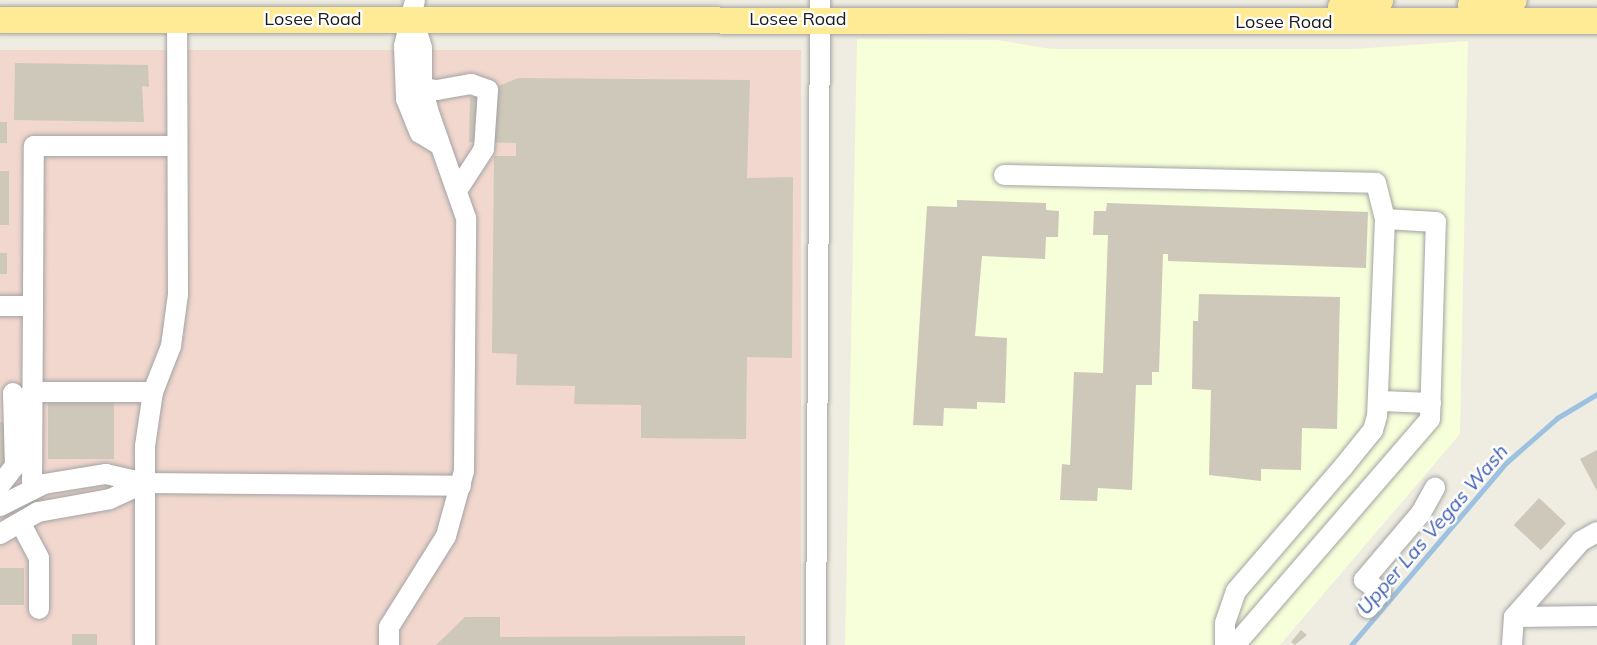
<!DOCTYPE html>
<style>
body{margin:0}
#map{position:relative;width:1597px;height:645px;overflow:hidden;background:#efede1;font-family:Mulish,sans-serif}
div>[style]{position:absolute}
.commercial>*{inset:0;background:#f1d7ce;transform-origin:0 0}
.education>*{inset:0;background:#f6ffd9}
.stream>*{height:5px;margin:-2.5px;padding:0 2.5px;transform-origin:2.5px;border-radius:2.5px;background:#9dc1e0}
.building>*{inset:0;background:#cec8ba;transform-origin:0 0}
.roads{filter:drop-shadow(0 0 2px #a3a3a3) drop-shadow(0 0 2px #a3a3a3)}
.minor>*{height:20px;margin:-10px;padding:0 10px;transform-origin:10px;border-radius:10px;background:#fff}
.major>*{height:26px;margin:-13px;padding:0 13px;transform-origin:13px;border-radius:13px;background:#ffea95}
span{translate:-50% -50%;white-space:nowrap;text-align:center;line-height:1.15;-webkit-text-stroke:4.5px #fff;paint-order:stroke}
.street-label{font-size:18px;color:#1c1c1c}
.water-label{font-size:20px;color:#4160b3;font-style:italic}
</style>
<div id="map">
<div class="commercial">
<i style="left:0;top:50px;width:801px;height:595px"></i>
</div>
<div class="education">
<i style="clip-path:polygon(857px 39px,997px 40px,1051px 49px,1355px 49px,1468px 41px,1460px 434px,1280px 645px,845px 645px)"></i>
</div>
<div class="stream">
<i style="left:1351px;top:645px;width:240px;rotate:-49.6deg"></i>
<i style="left:1507px;top:462px;width:67px;rotate:-41.3deg"></i>
<i style="left:1557px;top:418px;width:47px;rotate:-31deg"></i>
</div>
<div class="building">
<i style="clip-path:polygon(15px 63px,148px 65px,149px 87px,142px 86px,144px 122px,14px 120px)"></i>
<i style="clip-path:polygon(518px 78px,750px 80px,747px 178px,793px 177px,792px 358px,747px 357px,746px 439px,641px 438px,641px 405px,574px 404px,575px 386px,516px 385px,517px 354px,492px 353px,494px 156px,516px 156px,516px 143px,469px 142px,470px 98px)"></i>
<i style="left:0;top:122px;width:7px;height:21px"></i>
<i style="left:0;top:171px;width:9px;height:54px"></i>
<i style="clip-path:polygon(957px 200px,1046px 203px,1046px 210px,1059px 211px,1058px 237px,1046px 237px,1045px 259px,982px 256px,975px 336px,1007px 338px,1005px 403px,977px 402px,977px 409px,944px 408px,943px 426px,913px 425px,927px 206px,957px 207px)"></i>
<i style="clip-path:polygon(1107px 203px,1368px 212px,1366px 268px,1168px 261px,1168px 254px,1163px 254px,1159px 372px,1152px 372px,1152px 385px,1136px 385px,1132px 490px,1098px 488px,1097px 501px,1060px 500px,1062px 464px,1070px 465px,1074px 372px,1103px 373px,1108px 235px,1093px 235px,1094px 211px,1106px 211px)"></i>
<i style="left:0;top:253px;width:7px;height:21px"></i>
<i style="clip-path:polygon(1199px 294px,1340px 297px,1337px 429px,1302px 428px,1301px 470px,1261px 469px,1261px 481px,1209px 475px,1211px 390px,1192px 389px,1193px 321px,1198px 321px)"></i>
<i style="left:48px;top:403px;width:66px;height:56px"></i>
<i style="left:0;top:422px;width:8px;height:52px"></i>
<i style="clip-path:polygon(1597px 450px,1597px 491px,1580px 459px)"></i>
<i style="left:1539px;top:498px;width:37px;height:37px;rotate:43deg"></i>
<i style="left:0;top:568px;width:24px;height:37px"></i>
<i style="clip-path:polygon(465px 617px,500px 617px,500px 637px,745px 636px,745px 645px,436px 645px)"></i>
<i style="clip-path:polygon(1301px 630px,1307px 635px,1295px 645px,1291px 642px)"></i>
<i style="left:72px;top:634px;width:25px;height:11px"></i>
</div>
<div class="roads">
<div class="minor">
<i style="left:415px;top:0;width:47px;rotate:103.4deg"></i>
<i style="left:404px;top:46px;width:53px;rotate:87.8deg"></i>
<i style="left:406px;top:99px;width:37px;rotate:68deg"></i>
<i style="left:420px;top:133px;width:21px;rotate:31deg"></i>
<i style="left:422px;top:88px;width:15px;rotate:8deg"></i>
<i style="left:437px;top:90px;width:35px;rotate:-10deg"></i>
<i style="left:471px;top:84px;width:18px;rotate:19deg"></i>
<i style="left:488px;top:90px;width:59px;rotate:93.9deg"></i>
<i style="left:484px;top:149px;width:48px;rotate:123deg"></i>
<i style="left:1004px;top:175px;width:372px;rotate:1.2deg"></i>
<i style="left:1376px;top:183px;width:37px;rotate:76deg"></i>
<i style="left:1385px;top:219px;width:197px;rotate:92.3deg"></i>
<i style="left:1377px;top:416px;width:15px;rotate:106deg"></i>
<i style="left:1373px;top:430px;width:46px;rotate:128.9deg"></i>
<i style="left:1344px;top:466px;width:165px;rotate:130.8deg"></i>
<i style="left:1236px;top:591px;width:34px;rotate:109deg"></i>
<i style="left:1225px;top:623px;width:22px;rotate:90deg"></i>
<i style="left:0;top:306px;width:32px"></i>
<i style="left:31px;top:392px;width:122px"></i>
<i style="left:1381px;top:401px;width:50px;rotate:2.3deg"></i>
<i style="left:0;top:485px;width:24px;rotate:-52deg"></i>
<i style="left:15px;top:466px;width:73px;rotate:-91.6deg"></i>
<i style="left:32px;top:490px;width:344px;rotate:-89.7deg"></i>
<i style="left:34px;top:146px;width:143px"></i>
<i style="left:0;top:506px;width:49px;rotate:-26.6deg"></i>
<i style="left:44px;top:484px;width:63px;rotate:-9.2deg"></i>
<i style="left:106px;top:474px;width:40px;rotate:13deg"></i>
<i style="left:145px;top:483px;width:316px;rotate:0.5deg"></i>
<i style="left:21px;top:524px;width:38px;rotate:62deg"></i>
<i style="left:39px;top:558px;width:51px;rotate:90deg"></i>
<i style="left:0;top:534px;width:44px;rotate:-30.1deg"></i>
<i style="left:38px;top:512px;width:73px;rotate:-10.2deg"></i>
<i style="left:110px;top:499px;width:38px;rotate:-25deg"></i>
<i style="left:1368px;top:608px;width:21px;rotate:-51deg"></i>
<i style="left:1381px;top:592px;width:21px;rotate:-145deg"></i>
<i style="left:1364px;top:580px;width:88px;rotate:-49.6deg"></i>
<i style="left:1421px;top:513px;width:29px;rotate:-61deg"></i>
<i style="left:1514px;top:617px;width:83px;rotate:-0.7deg"></i>
<i style="left:145px;top:645px;width:199px;rotate:-90deg"></i>
<i style="left:145px;top:446px;width:55px;rotate:-81.6deg"></i>
<i style="left:153px;top:392px;width:49px;rotate:-68.6deg"></i>
<i style="left:171px;top:346px;width:52px;rotate:-82.3deg"></i>
<i style="left:178px;top:294px;width:275px;rotate:-90.2deg"></i>
<i style="left:389px;top:645px;width:18px;rotate:-90deg"></i>
<i style="left:389px;top:627px;width:107px;rotate:-57.9deg"></i>
<i style="left:446px;top:536px;width:67px;rotate:-74.5deg"></i>
<i style="left:464px;top:471px;width:253px;rotate:-89.5deg"></i>
<i style="left:466px;top:218px;width:108px;rotate:-109.4deg"></i>
<i style="left:430px;top:116px;width:29px;rotate:-106deg"></i>
<i style="left:422px;top:88px;width:40px;rotate:-90deg"></i>
<i style="left:422px;top:48px;width:30px;rotate:-107deg"></i>
<i style="left:816px;top:645px;width:645px;rotate:-89.64deg"></i>
<i style="left:1235px;top:645px;width:298px;rotate:-49.2deg"></i>
<i style="left:1430px;top:419px;width:197px;rotate:-88.3deg"></i>
<i style="left:1436px;top:222px;width:51px;rotate:-176.6deg"></i>
<i style="left:1512px;top:645px;width:28px;rotate:-86deg"></i>
<i style="left:1514px;top:617px;width:101px;rotate:-48.6deg"></i>
<i style="left:1581px;top:541px;width:18px;rotate:-29deg"></i>
</div>
<div class="major">
<i style="left:1471px;top:5px;width:43px;rotate:-6.6deg"></i>
<i style="left:1341px;top:7px;width:29px;rotate:-2deg"></i>
<i style="left:1370px;top:6px;width:12px;rotate:-31deg"></i>
<i style="left:0;top:20px;width:1597px;rotate:0.04deg"></i>
</div>
</div>
<div class="street-label">
<span style="left:313px;top:19px">Losee Road</span>
<span style="left:798px;top:19px">Losee Road</span>
<span style="left:1284px;top:22px">Losee Road</span>
</div>
<div class="water-label">
<span style="left:1432px;top:529px;rotate:-49deg">Upper Las Vegas Wash</span>
</div>
</div>
